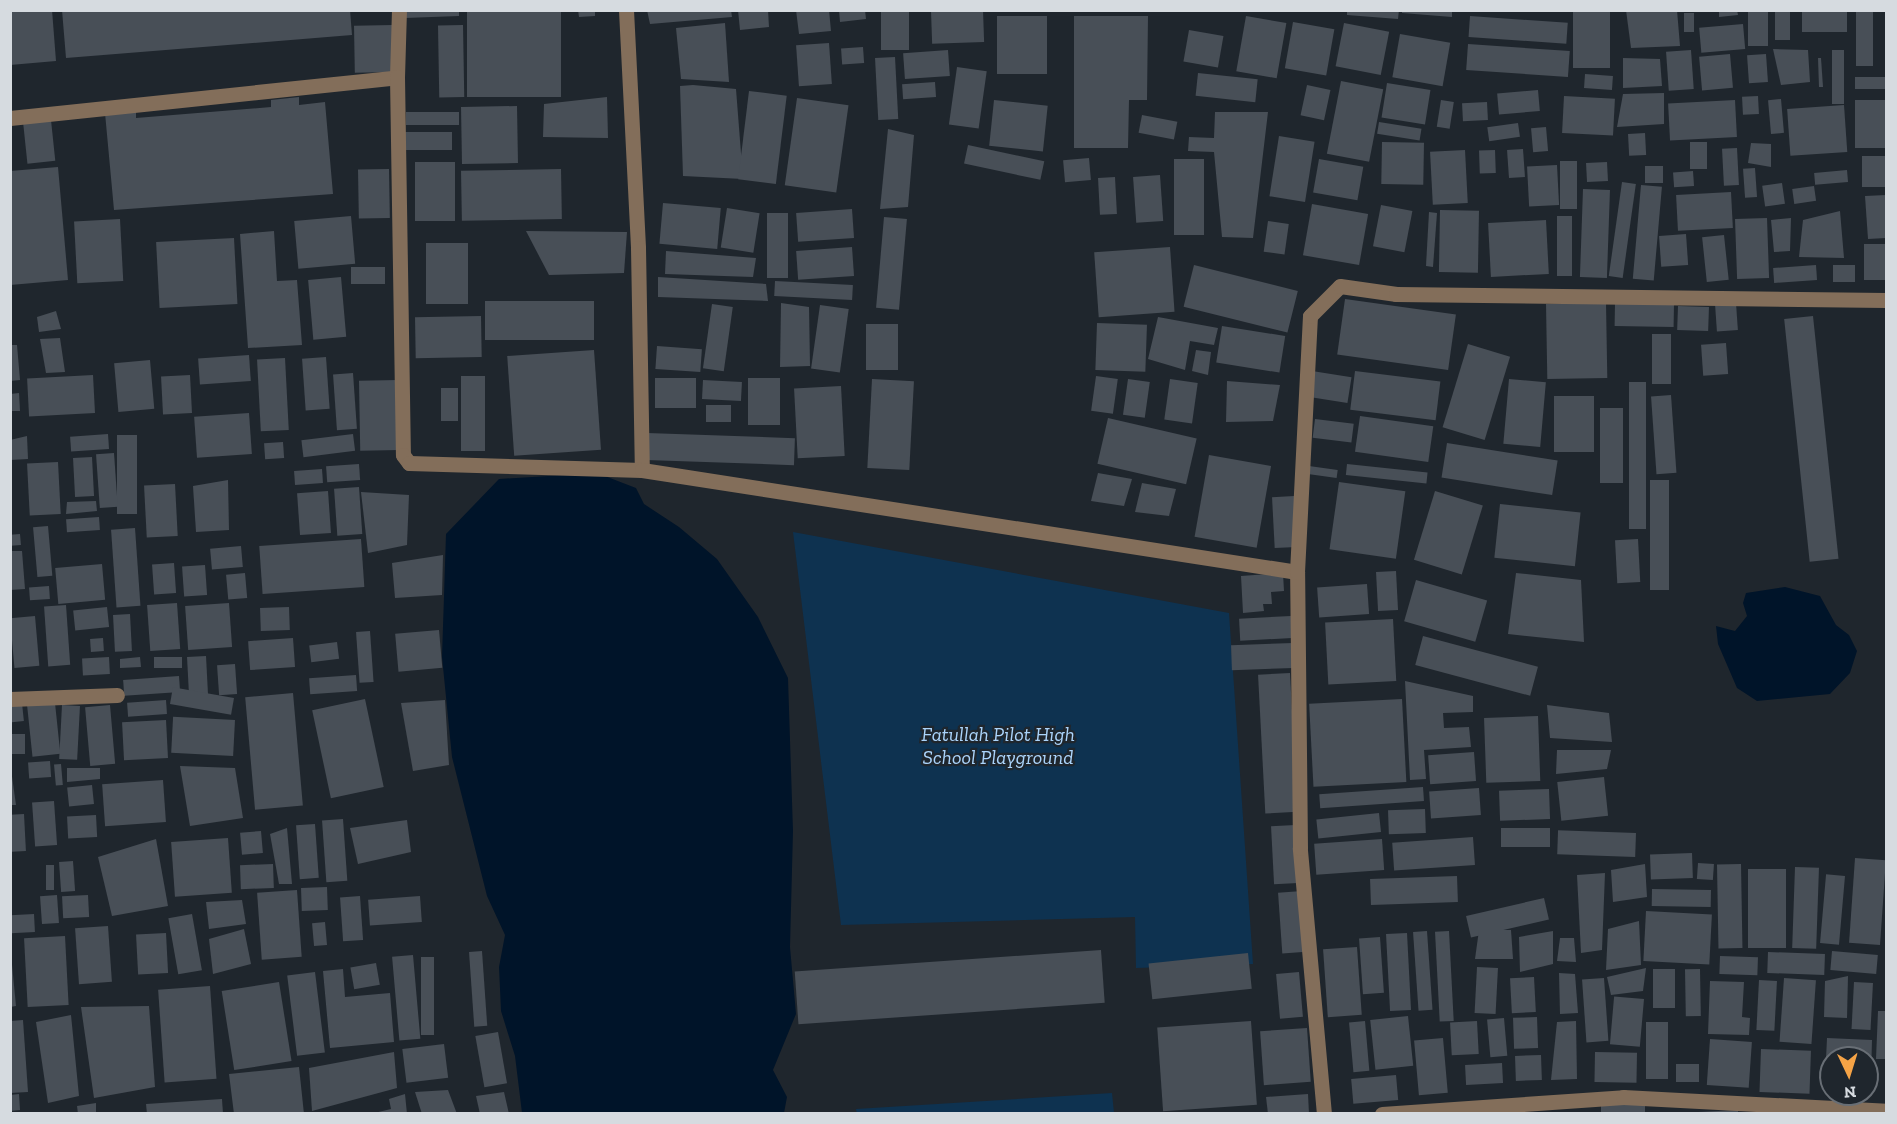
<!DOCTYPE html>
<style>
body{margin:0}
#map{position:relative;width:1897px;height:1124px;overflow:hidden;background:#1f262d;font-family:"Zilla Slab",serif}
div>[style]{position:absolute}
.green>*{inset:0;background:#0e3250}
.water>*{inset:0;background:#001429}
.building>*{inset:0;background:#484f57;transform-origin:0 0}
.minor>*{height:15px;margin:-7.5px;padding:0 7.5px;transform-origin:7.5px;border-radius:7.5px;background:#836e5a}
span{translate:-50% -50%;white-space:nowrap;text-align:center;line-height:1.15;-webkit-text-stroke:4.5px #1f262d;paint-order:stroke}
.park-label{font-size:20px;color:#abd4fb;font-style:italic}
.frame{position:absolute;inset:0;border:12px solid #d6dbe0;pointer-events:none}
.north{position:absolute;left:1819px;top:1046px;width:60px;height:60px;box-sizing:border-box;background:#1f262d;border:2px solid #686e75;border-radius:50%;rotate:176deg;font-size:16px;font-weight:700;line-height:24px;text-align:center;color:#d6dbe0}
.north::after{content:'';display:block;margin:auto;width:21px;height:27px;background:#f5a346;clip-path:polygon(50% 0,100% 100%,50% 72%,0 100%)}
</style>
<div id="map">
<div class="green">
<i style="clip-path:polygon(793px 532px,1229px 613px,1253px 964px,1136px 968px,1135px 917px,841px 925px)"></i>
<i style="clip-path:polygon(1112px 1093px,1114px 1113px,857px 1114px,856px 1109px)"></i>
</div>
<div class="water">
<i style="clip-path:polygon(597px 473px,636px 488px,644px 504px,679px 527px,717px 559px,758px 617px,788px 678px,793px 831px,790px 947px,796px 1014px,773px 1070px,787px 1097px,784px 1113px,522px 1113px,515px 1056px,501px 1011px,499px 967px,505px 935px,487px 896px,452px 757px,442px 657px,446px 534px,499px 479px)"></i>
<i style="clip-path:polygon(1785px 587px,1820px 596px,1836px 625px,1849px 635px,1857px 651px,1850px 673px,1830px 694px,1757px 701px,1737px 688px,1718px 644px,1716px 626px,1735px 631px,1747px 616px,1743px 603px,1746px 593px)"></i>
</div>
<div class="building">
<i style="clip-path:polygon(10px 10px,52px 10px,56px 61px,10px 65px)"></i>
<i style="clip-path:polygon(62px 10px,350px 10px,352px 35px,66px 58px)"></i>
<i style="clip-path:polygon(405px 10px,459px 10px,459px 16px,405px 18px)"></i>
<i style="left:467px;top:10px;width:94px;height:87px"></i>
<i style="clip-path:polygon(578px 10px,595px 10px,595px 16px,579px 17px)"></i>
<i style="clip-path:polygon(647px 10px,731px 10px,732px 17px,650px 24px)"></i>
<i style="clip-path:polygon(738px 10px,768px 10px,769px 27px,740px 30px)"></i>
<i style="clip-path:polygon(796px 10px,829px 10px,831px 31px,799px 34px)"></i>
<i style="clip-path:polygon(839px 10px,865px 10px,866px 19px,840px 22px)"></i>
<i style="left:881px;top:10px;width:28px;height:40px"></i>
<i style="left:983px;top:10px;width:32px;height:52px;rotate:88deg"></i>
<i style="clip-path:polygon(1347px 10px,1399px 10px,1398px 19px,1347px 15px)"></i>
<i style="clip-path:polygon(1402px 10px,1452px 10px,1452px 17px,1402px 13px)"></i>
<i style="left:1573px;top:10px;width:37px;height:58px"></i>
<i style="clip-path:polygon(1626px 10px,1677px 10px,1680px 46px,1631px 48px)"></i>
<i style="clip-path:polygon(1719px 10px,1737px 10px,1738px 15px,1719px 17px)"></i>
<i style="left:1748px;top:10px;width:20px;height:36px"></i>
<i style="left:1775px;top:10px;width:15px;height:30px"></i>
<i style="left:1802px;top:10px;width:45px;height:22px"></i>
<i style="left:1856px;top:10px;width:17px;height:56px"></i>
<i style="left:1684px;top:13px;width:10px;height:19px"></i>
<i style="left:997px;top:16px;width:50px;height:58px"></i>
<i style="clip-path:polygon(1074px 16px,1148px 16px,1147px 100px,1129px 100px,1128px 148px,1074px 148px)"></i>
<i style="left:1246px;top:16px;width:41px;height:56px;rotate:10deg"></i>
<i style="left:1470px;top:16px;width:98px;height:21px;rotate:4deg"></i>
<i style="left:1293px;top:22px;width:42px;height:47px;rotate:10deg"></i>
<i style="clip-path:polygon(725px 23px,729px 82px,681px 79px,676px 28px)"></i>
<i style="left:1344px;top:23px;width:46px;height:44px;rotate:11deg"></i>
<i style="left:1743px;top:24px;width:25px;height:44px;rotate:85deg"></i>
<i style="left:393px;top:25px;width:47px;height:39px;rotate:89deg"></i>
<i style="left:463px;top:25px;width:72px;height:25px;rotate:89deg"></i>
<i style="left:1189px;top:30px;width:35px;height:32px;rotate:10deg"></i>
<i style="left:1400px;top:34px;width:51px;height:44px;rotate:10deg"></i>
<i style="left:829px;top:43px;width:41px;height:33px;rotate:86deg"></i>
<i style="left:1468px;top:44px;width:102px;height:26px;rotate:4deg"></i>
<i style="left:863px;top:47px;width:16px;height:22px;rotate:86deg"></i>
<i style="clip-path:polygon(1773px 49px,1808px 50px,1810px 82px,1781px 85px)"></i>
<i style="left:948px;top:50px;width:26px;height:45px;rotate:86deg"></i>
<i style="left:1691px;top:50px;width:39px;height:25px;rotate:86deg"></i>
<i style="left:1832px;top:50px;width:12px;height:54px"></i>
<i style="left:1730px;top:54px;width:34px;height:31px;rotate:85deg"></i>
<i style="left:1766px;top:54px;width:28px;height:19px;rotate:86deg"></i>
<i style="left:895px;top:57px;width:62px;height:20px;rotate:87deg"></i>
<i style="clip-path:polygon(1623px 58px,1660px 59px,1662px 86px,1623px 88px)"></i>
<i style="clip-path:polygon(1818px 58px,1821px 58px,1823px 87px,1819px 87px)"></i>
<i style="left:957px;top:67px;width:30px;height:58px;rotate:8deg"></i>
<i style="left:1198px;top:73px;width:60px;height:23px;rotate:6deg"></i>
<i style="left:1585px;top:74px;width:28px;height:14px;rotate:4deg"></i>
<i style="left:1886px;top:77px;width:12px;height:31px;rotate:90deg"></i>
<i style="left:1341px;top:81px;width:43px;height:74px;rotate:11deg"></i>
<i style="left:935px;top:82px;width:15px;height:33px;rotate:86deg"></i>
<i style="left:1387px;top:83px;width:44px;height:35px;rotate:9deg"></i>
<i style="clip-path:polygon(693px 85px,736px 89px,743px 179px,683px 176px,680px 86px)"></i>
<i style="left:1307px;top:85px;width:24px;height:31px;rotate:12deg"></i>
<i style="left:1538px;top:90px;width:21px;height:41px;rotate:85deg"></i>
<i style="left:749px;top:91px;width:38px;height:89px;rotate:7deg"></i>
<i style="clip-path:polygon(1664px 93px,1664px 124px,1617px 127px,1623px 94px)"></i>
<i style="left:1564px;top:96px;width:51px;height:37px;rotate:3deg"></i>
<i style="left:1758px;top:96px;width:18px;height:16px;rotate:87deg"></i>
<i style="clip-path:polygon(299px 97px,299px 105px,325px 102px,333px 194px,114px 210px,105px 113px,136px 111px,136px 118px,271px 107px,271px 100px)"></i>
<i style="clip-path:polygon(607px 97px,608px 138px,543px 137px,544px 104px)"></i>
<i style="left:797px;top:98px;width:52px;height:88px;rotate:8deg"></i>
<i style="left:1781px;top:99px;width:34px;height:13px;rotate:85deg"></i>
<i style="left:994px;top:100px;width:54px;height:46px;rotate:6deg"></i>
<i style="left:1441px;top:100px;width:13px;height:27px;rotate:9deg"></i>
<i style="left:1735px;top:100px;width:37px;height:67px;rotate:87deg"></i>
<i style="left:1886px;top:100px;width:48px;height:31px;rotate:90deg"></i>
<i style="left:1487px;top:102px;width:18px;height:25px;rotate:87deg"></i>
<i style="left:1844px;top:105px;width:47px;height:57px;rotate:86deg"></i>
<i style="left:517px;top:106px;width:57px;height:56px;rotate:89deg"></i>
<i style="left:459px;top:112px;width:13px;height:53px;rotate:90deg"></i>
<i style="clip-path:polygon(1215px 112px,1268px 112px,1253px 238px,1222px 237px,1214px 152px,1188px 151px,1189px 137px,1214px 138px)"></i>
<i style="left:1142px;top:115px;width:36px;height:18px;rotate:11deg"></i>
<i style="left:51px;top:120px;width:41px;height:28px;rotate:84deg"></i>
<i style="left:1379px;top:122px;width:43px;height:12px;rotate:9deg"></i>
<i style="left:1518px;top:123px;width:14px;height:31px;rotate:82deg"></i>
<i style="left:1546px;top:127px;width:24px;height:15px;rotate:85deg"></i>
<i style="clip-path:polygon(888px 129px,914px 135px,908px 207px,880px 209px)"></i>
<i style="left:452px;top:132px;width:18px;height:51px;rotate:90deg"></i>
<i style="left:1645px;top:133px;width:22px;height:17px;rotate:87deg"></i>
<i style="left:1279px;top:136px;width:36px;height:61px;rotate:9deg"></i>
<i style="left:1382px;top:142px;width:42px;height:42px;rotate:1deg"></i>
<i style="left:1690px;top:142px;width:17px;height:27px"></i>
<i style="clip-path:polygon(1751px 143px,1771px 144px,1771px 167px,1748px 163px)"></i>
<i style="left:968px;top:145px;width:78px;height:19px;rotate:12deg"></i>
<i style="left:1737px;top:148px;width:37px;height:15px;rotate:87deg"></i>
<i style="left:1523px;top:149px;width:28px;height:16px;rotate:86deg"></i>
<i style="left:1465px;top:150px;width:53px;height:35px;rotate:87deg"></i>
<i style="left:1495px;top:150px;width:23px;height:16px;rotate:88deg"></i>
<i style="left:1886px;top:156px;width:31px;height:24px;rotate:90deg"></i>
<i style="left:1089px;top:158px;width:22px;height:26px;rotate:85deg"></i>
<i style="left:1174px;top:159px;width:30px;height:76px"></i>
<i style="left:1319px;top:159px;width:45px;height:34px;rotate:10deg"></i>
<i style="left:1560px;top:161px;width:17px;height:48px"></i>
<i style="left:415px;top:162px;width:40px;height:59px"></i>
<i style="left:1607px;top:162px;width:19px;height:21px;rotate:87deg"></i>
<i style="left:1557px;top:165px;width:40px;height:30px;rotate:87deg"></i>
<i style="left:1645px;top:166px;width:18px;height:17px"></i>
<i style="clip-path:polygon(58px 167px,68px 280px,10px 285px,10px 171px)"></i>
<i style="left:1755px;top:168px;width:29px;height:12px;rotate:86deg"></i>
<i style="left:389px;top:169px;width:49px;height:31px;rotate:89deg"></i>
<i style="left:561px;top:169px;width:50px;height:100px;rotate:89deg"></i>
<i style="left:1847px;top:170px;width:12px;height:33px;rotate:85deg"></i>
<i style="left:1693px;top:171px;width:15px;height:20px;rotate:86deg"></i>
<i style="left:1160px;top:175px;width:46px;height:27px;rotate:86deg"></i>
<i style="left:1115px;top:177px;width:37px;height:17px;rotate:87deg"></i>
<i style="left:1622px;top:182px;width:14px;height:95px;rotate:8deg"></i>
<i style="left:1782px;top:183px;width:21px;height:20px;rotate:82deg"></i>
<i style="left:1641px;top:185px;width:21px;height:94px;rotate:5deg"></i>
<i style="left:1814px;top:186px;width:15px;height:22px;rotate:82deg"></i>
<i style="left:1583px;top:189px;width:27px;height:88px;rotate:2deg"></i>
<i style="left:1731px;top:192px;width:36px;height:55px;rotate:87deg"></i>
<i style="clip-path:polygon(1886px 195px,1886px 238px,1868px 239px,1865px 196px)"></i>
<i style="left:663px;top:203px;width:58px;height:41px;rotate:5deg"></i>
<i style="left:1312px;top:204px;width:57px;height:52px;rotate:10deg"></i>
<i style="left:1381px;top:205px;width:32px;height:42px;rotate:11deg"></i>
<i style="left:727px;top:208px;width:33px;height:40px;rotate:9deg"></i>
<i style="left:852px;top:209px;width:29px;height:56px;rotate:86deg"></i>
<i style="left:1440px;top:210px;width:39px;height:62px;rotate:1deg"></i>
<i style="clip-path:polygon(1840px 211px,1844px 258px,1799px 257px,1803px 220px)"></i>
<i style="clip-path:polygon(1429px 212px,1437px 213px,1433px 267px,1426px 266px)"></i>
<i style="left:767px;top:213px;width:21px;height:65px"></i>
<i style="left:351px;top:216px;width:48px;height:57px;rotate:85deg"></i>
<i style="left:1557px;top:216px;width:15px;height:60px"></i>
<i style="left:884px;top:217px;width:23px;height:91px;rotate:5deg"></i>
<i style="left:1767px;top:218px;width:60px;height:32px;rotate:88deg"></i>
<i style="clip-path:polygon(1791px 218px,1790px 251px,1774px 252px,1771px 220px)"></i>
<i style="left:120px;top:219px;width:62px;height:46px;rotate:87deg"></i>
<i style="left:1546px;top:220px;width:54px;height:58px;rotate:87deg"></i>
<i style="left:1268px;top:221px;width:21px;height:31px;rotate:8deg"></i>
<i style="clip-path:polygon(274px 231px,277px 281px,297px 280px,302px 345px,248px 348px,240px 234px)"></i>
<i style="clip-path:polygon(526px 231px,627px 232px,624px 273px,549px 275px)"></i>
<i style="left:1686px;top:234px;width:31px;height:27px;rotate:86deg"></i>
<i style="left:1724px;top:235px;width:45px;height:22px;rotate:84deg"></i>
<i style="left:234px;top:238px;width:66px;height:78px;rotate:87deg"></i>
<i style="left:426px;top:243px;width:42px;height:61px"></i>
<i style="left:1886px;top:244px;width:36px;height:22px;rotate:90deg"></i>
<i style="left:852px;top:247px;width:29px;height:56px;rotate:86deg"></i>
<i style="left:1170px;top:247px;width:65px;height:76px;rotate:86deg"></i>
<i style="clip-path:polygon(666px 251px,756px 258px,753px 277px,665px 274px)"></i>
<i style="left:1194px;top:265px;width:107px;height:43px;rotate:14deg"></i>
<i style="left:1816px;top:265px;width:15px;height:43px;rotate:86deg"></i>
<i style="left:1833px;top:265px;width:22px;height:17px"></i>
<i style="left:385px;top:267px;width:17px;height:34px;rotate:90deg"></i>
<i style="left:341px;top:277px;width:60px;height:33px;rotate:85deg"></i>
<i style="clip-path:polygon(658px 277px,766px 284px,768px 301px,658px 297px)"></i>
<i style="left:775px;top:281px;width:78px;height:15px;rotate:3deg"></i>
<i style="left:1345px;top:299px;width:112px;height:56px;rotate:8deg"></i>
<i style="left:594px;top:301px;width:39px;height:109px;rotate:90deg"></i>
<i style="clip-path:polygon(781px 303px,809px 307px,810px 366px,780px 367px)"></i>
<i style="left:1606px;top:303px;width:75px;height:60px;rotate:89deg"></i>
<i style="left:1615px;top:303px;width:59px;height:23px;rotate:1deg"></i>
<i style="left:1736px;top:303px;width:27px;height:21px;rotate:86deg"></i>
<i style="left:712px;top:304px;width:21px;height:65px;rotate:8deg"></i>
<i style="left:820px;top:305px;width:29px;height:64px;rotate:8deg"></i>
<i style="left:1678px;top:306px;width:31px;height:24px;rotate:2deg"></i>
<i style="clip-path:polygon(56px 311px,61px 329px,39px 332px,37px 317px)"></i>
<i style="left:481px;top:316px;width:41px;height:66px;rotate:89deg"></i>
<i style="left:1813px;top:316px;width:244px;height:29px;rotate:84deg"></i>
<i style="clip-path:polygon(1158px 317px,1218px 328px,1214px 345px,1190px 341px,1185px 370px,1148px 359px)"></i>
<i style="left:1097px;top:323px;width:50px;height:47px;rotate:2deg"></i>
<i style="left:866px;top:324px;width:32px;height:46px"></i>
<i style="left:1222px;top:326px;width:64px;height:37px;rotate:9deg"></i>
<i style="left:1652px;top:334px;width:19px;height:50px"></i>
<i style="clip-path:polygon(60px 338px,65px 372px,46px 373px,40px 339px)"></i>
<i style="left:1726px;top:343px;width:31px;height:25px;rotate:86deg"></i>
<i style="left:1468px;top:344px;width:44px;height:87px;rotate:17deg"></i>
<i style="clip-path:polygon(10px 345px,17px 345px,20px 380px,10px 381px)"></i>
<i style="left:657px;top:346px;width:45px;height:23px;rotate:4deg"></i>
<i style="left:594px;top:350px;width:100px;height:87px;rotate:86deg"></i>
<i style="clip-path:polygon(1196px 350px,1211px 352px,1208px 375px,1192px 371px)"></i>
<i style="left:249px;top:355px;width:26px;height:51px;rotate:86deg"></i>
<i style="left:326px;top:357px;width:52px;height:24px;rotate:86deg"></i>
<i style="left:285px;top:358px;width:72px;height:28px;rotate:87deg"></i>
<i style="left:150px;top:360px;width:49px;height:36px;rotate:85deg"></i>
<i style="left:1312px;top:371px;width:40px;height:26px;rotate:9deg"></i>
<i style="left:1355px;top:371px;width:86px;height:39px;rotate:7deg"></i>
<i style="left:353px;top:373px;width:56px;height:20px;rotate:86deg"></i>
<i style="left:93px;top:375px;width:38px;height:66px;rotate:87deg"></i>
<i style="left:190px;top:375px;width:38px;height:29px;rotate:87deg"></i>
<i style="left:461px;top:376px;width:24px;height:75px"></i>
<i style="left:1096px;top:376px;width:22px;height:35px;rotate:8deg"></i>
<i style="left:696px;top:378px;width:30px;height:41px;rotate:90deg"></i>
<i style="left:748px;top:378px;width:32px;height:47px"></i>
<i style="left:872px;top:379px;width:42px;height:89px;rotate:3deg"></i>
<i style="left:1128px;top:379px;width:22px;height:36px;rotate:8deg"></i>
<i style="left:1170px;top:379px;width:28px;height:41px;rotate:8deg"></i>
<i style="left:1509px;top:379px;width:37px;height:65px;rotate:5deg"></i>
<i style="left:398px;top:380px;width:70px;height:39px;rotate:89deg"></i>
<i style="left:703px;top:380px;width:39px;height:19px;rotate:3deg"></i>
<i style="clip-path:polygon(1227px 381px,1280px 385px,1273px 421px,1226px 422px)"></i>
<i style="left:1629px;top:382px;width:17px;height:147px"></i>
<i style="left:841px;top:386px;width:70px;height:47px;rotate:87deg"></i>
<i style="left:458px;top:388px;width:33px;height:17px;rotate:90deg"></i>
<i style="clip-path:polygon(19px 393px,20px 411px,10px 411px,10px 394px)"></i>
<i style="left:1671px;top:395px;width:78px;height:20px;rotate:86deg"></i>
<i style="left:1554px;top:396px;width:40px;height:56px"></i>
<i style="left:706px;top:405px;width:25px;height:17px"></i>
<i style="left:1600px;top:408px;width:23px;height:75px"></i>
<i style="left:249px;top:413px;width:41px;height:55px;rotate:86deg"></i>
<i style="left:1360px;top:416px;width:74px;height:36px;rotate:8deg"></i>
<i style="left:1108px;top:418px;width:91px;height:47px;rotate:13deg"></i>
<i style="left:1315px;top:419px;width:39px;height:19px;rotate:7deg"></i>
<i style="left:647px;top:433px;width:148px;height:27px;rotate:2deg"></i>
<i style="left:108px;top:434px;width:15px;height:38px;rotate:86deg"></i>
<i style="left:353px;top:434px;width:17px;height:52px;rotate:83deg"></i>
<i style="left:117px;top:435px;width:20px;height:79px"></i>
<i style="clip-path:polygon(27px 436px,28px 459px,10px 460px,10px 440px)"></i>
<i style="left:283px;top:442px;width:16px;height:19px;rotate:86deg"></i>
<i style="left:1447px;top:443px;width:112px;height:35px;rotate:9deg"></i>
<i style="left:114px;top:453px;width:54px;height:18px;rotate:86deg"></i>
<i style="left:1209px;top:455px;width:63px;height:83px;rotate:10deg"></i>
<i style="left:92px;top:457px;width:39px;height:19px;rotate:87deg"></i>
<i style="left:58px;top:462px;width:52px;height:31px;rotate:87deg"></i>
<i style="left:359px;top:464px;width:16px;height:33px;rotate:86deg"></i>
<i style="left:1347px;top:464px;width:81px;height:11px;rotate:6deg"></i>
<i style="left:1309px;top:466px;width:29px;height:8px;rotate:8deg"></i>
<i style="left:322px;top:469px;width:14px;height:28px;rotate:86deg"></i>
<i style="clip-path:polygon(1098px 473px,1132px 479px,1124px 506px,1091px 501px)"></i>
<i style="clip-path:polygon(228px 480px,229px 530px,196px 532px,193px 486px)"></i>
<i style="left:1650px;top:480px;width:19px;height:110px"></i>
<i style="left:1339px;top:482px;width:67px;height:68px;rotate:8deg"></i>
<i style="clip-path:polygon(1142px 483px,1176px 489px,1169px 516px,1135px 512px)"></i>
<i style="left:175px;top:484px;width:52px;height:31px;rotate:87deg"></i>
<i style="left:359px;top:487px;width:47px;height:25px;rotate:86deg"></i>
<i style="left:328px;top:491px;width:42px;height:31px;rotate:86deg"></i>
<i style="left:1435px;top:491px;width:50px;height:72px;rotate:17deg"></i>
<i style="clip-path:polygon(361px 492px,409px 495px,407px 545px,368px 553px)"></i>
<i style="left:1294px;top:496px;width:51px;height:22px;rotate:87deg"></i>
<i style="clip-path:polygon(96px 501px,97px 511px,66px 514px,67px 502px)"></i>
<i style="left:1500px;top:504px;width:81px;height:54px;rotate:6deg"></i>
<i style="left:99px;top:517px;width:13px;height:33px;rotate:86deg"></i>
<i style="left:48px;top:526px;width:50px;height:15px;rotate:85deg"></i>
<i style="left:135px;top:528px;width:78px;height:24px;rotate:86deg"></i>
<i style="left:20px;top:534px;width:11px;height:10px;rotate:85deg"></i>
<i style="left:361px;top:539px;width:48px;height:102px;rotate:86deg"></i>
<i style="left:1638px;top:539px;width:43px;height:23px;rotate:87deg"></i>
<i style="left:241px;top:546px;width:21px;height:31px;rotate:85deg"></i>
<i style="clip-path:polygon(10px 551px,22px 551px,25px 589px,10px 590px)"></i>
<i style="clip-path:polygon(443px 555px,442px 595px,395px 598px,392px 563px)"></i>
<i style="left:174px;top:563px;width:30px;height:22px;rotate:86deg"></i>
<i style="left:102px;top:564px;width:36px;height:47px;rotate:85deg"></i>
<i style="left:205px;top:565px;width:30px;height:23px;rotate:86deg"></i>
<i style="left:1396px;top:571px;width:39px;height:20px;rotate:87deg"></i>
<i style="left:245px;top:573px;width:25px;height:19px;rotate:85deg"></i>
<i style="clip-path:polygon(1283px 573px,1284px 591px,1271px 592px,1272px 604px,1263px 604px,1264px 611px,1243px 613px,1241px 576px)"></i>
<i style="clip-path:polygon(1516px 573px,1581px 580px,1584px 642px,1508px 634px)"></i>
<i style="left:1416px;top:580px;width:74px;height:43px;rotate:16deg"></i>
<i style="left:1367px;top:584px;width:30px;height:50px;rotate:86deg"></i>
<i style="left:49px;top:586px;width:13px;height:20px;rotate:86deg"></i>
<i style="left:177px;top:603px;width:46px;height:30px;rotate:86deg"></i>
<i style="left:229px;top:603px;width:44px;height:44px;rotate:86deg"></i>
<i style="left:66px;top:605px;width:60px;height:22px;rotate:86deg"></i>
<i style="left:107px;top:607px;width:20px;height:34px;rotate:84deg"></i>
<i style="left:289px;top:607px;width:23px;height:29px;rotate:88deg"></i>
<i style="left:130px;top:614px;width:37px;height:17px;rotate:87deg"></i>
<i style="left:35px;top:616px;width:50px;height:25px;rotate:85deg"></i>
<i style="left:1291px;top:616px;width:22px;height:52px;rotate:87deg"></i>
<i style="left:1393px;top:619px;width:62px;height:68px;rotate:87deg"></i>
<i style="left:439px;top:630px;width:38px;height:44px;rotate:85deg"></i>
<i style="left:370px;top:631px;width:51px;height:14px;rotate:86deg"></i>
<i style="left:1423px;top:636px;width:119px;height:30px;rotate:15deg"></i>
<i style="left:103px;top:638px;width:13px;height:13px;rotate:86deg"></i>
<i style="left:293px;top:638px;width:29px;height:45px;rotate:86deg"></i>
<i style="left:337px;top:642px;width:17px;height:28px;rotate:83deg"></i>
<i style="left:1293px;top:643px;width:25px;height:62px;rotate:88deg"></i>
<i style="left:206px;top:656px;width:41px;height:19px;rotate:87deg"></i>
<i style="left:109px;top:657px;width:17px;height:27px;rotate:87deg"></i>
<i style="clip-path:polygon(140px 657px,141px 667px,120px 668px,120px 659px)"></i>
<i style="left:182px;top:657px;width:11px;height:28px;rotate:90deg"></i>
<i style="left:235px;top:664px;width:30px;height:18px;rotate:86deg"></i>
<i style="left:1290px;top:673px;width:139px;height:32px;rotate:87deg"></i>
<i style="left:356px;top:675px;width:16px;height:47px;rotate:86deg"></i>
<i style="left:179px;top:676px;width:16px;height:56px;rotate:86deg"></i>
<i style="clip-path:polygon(1405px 681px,1473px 696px,1473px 712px,1443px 713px,1444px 728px,1469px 727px,1471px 747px,1424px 750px,1426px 779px,1410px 780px)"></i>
<i style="left:293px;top:693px;width:113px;height:48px;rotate:85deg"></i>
<i style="left:234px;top:698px;width:17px;height:62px;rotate:100deg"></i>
<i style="left:365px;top:699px;width:90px;height:54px;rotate:78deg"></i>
<i style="left:1402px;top:699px;width:83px;height:93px;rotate:87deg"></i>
<i style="left:166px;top:700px;width:14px;height:39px;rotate:86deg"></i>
<i style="clip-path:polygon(445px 700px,449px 765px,413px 771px,401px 703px)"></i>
<i style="left:22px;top:703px;width:18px;height:12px;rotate:84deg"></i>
<i style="left:55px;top:703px;width:51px;height:28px;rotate:84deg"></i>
<i style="left:62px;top:705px;width:18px;height:54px;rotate:3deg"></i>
<i style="left:110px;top:705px;width:59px;height:25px;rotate:85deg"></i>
<i style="clip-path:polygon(1547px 705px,1609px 713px,1612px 742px,1550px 738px)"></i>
<i style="left:1538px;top:716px;width:65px;height:54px;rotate:88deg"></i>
<i style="left:166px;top:720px;width:38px;height:44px;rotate:87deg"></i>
<i style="left:235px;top:720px;width:36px;height:62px;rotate:93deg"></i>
<i style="left:10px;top:734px;width:15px;height:20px"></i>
<i style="clip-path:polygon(1557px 750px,1611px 750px,1607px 769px,1556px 774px)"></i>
<i style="left:1474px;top:752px;width:29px;height:46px;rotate:86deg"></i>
<i style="left:50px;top:761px;width:16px;height:22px;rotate:86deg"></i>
<i style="clip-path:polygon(10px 762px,16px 805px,10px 805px)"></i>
<i style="left:61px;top:764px;width:21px;height:7px;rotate:85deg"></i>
<i style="clip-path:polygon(180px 766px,235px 768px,243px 818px,190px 826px)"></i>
<i style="clip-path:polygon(67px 768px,100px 768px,100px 779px,67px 782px)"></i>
<i style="left:1604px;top:777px;width:39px;height:47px;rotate:84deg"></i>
<i style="left:163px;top:780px;width:42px;height:61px;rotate:86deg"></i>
<i style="left:92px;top:785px;width:19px;height:25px;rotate:84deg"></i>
<i style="left:1423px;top:787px;width:14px;height:104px;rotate:86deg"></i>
<i style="left:1479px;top:788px;width:27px;height:50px;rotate:86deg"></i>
<i style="left:1549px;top:789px;width:30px;height:50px;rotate:88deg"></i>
<i style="left:54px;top:801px;width:44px;height:22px;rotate:86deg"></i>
<i style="left:1425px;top:809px;width:24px;height:37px;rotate:88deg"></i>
<i style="left:1379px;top:813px;width:19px;height:63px;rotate:84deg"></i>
<i style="left:24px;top:814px;width:37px;height:14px;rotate:87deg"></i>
<i style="left:96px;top:815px;width:22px;height:29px;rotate:87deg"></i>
<i style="left:343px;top:819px;width:62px;height:21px;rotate:86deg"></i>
<i style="clip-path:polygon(407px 820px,411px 852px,358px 864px,350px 828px)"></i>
<i style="left:315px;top:824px;width:54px;height:19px;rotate:86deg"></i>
<i style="left:1295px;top:825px;width:58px;height:24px;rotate:87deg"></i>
<i style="clip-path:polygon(287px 828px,292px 884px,279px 884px,270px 834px)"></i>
<i style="left:1550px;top:828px;width:19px;height:49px;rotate:90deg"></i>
<i style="left:261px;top:831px;width:22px;height:21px;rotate:85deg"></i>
<i style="left:1636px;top:833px;width:24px;height:78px;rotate:92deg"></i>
<i style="left:1473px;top:837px;width:28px;height:81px;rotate:86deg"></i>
<i style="left:228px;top:838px;width:55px;height:57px;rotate:86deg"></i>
<i style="clip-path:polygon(156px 839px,168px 906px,112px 916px,98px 857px)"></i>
<i style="left:1382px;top:839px;width:31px;height:68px;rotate:86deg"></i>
<i style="left:1692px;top:853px;width:25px;height:42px;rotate:88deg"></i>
<i style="left:1855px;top:858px;width:31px;height:85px;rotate:4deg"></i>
<i style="left:73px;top:861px;width:30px;height:14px;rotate:86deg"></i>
<i style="left:1698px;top:863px;width:16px;height:16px;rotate:4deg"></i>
<i style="left:273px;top:864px;width:24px;height:33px;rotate:88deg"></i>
<i style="clip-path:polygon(1645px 864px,1647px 897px,1613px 902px,1611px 870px)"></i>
<i style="left:1741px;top:864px;width:84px;height:24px;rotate:89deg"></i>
<i style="left:46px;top:865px;width:8px;height:25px"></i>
<i style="left:1795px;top:867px;width:24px;height:81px;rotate:2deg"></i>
<i style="left:1748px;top:869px;width:38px;height:79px"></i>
<i style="clip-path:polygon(1605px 873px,1602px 950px,1581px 953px,1577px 875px)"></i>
<i style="left:1457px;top:876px;width:26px;height:87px;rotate:88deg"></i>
<i style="left:1845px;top:876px;width:69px;height:19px;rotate:95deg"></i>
<i style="left:327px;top:887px;width:23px;height:26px;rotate:88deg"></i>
<i style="left:1652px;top:889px;width:59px;height:17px;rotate:1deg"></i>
<i style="left:297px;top:890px;width:67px;height:40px;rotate:86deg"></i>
<i style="left:1302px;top:891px;width:61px;height:24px;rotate:86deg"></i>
<i style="left:57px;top:895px;width:28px;height:17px;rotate:86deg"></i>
<i style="left:88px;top:895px;width:22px;height:26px;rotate:87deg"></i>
<i style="left:360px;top:896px;width:44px;height:20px;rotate:86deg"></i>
<i style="left:420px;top:896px;width:26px;height:52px;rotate:86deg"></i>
<i style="left:1544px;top:898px;width:22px;height:80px;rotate:77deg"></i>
<i style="clip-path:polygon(242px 900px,246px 924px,209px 929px,206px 902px)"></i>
<i style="left:1646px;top:911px;width:66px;height:50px;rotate:3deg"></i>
<i style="left:34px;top:914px;width:18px;height:24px;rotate:87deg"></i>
<i style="left:192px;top:914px;width:57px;height:24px;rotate:80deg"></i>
<i style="clip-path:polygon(1639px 921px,1641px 965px,1606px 970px,1608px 929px)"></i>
<i style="left:325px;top:922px;width:23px;height:13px;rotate:85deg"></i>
<i style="left:108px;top:926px;width:56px;height:33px;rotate:86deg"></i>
<i style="clip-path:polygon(244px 929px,251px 964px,213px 974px,209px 939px)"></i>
<i style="clip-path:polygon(1479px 930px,1511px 930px,1513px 959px,1475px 959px)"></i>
<i style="left:1427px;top:931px;width:79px;height:14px;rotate:86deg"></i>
<i style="left:1449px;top:931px;width:90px;height:14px;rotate:87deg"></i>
<i style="clip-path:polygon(1553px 931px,1553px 964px,1520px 972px,1519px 937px)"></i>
<i style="left:166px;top:933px;width:40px;height:30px;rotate:87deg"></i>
<i style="left:1407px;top:933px;width:77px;height:21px;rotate:87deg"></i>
<i style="left:65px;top:936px;width:69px;height:41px;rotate:87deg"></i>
<i style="left:1380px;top:937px;width:56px;height:21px;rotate:86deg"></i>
<i style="clip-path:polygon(1560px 938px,1574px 938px,1576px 962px,1557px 961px)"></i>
<i style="clip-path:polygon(10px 944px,16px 1006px,10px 1007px)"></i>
<i style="left:1357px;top:947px;width:68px;height:34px;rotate:86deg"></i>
<i style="left:1101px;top:950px;width:53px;height:307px;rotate:86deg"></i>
<i style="left:482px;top:951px;width:75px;height:13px;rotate:86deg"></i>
<i style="left:1832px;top:951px;width:46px;height:19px;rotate:5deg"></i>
<i style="left:1768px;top:952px;width:57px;height:21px;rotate:2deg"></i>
<i style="left:1248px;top:953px;width:36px;height:100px;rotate:84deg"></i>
<i style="left:413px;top:955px;width:84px;height:21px;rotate:85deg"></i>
<i style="left:1720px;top:956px;width:38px;height:18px;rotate:2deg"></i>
<i style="left:421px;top:957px;width:13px;height:78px"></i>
<i style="left:376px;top:963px;width:22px;height:26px;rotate:80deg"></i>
<i style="left:1477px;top:967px;width:21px;height:46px;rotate:3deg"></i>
<i style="clip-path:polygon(1646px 968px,1643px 991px,1611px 995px,1607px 977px)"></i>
<i style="clip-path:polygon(343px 969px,345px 997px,390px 993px,394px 1042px,330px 1048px,323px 971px)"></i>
<i style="left:1653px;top:969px;width:22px;height:39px"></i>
<i style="left:1700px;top:969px;width:47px;height:15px;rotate:89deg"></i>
<i style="left:315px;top:972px;width:81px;height:28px;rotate:83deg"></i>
<i style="left:1299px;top:972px;width:45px;height:23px;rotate:85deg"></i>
<i style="clip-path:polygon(1559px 973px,1575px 974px,1578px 1013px,1560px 1014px)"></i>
<i style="clip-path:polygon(1848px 976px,1847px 1018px,1824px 1017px,1825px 981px)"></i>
<i style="left:1534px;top:977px;width:35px;height:24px;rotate:87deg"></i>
<i style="left:1604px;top:978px;width:63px;height:22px;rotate:86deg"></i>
<i style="left:1784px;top:978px;width:32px;height:64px;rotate:4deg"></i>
<i style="left:1759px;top:980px;width:18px;height:50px;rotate:3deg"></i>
<i style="clip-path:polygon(1710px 981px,1744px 982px,1742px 1017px,1750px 1018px,1749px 1035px,1708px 1034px)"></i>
<i style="left:279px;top:982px;width:80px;height:58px;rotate:81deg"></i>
<i style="left:1854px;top:982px;width:19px;height:47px;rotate:3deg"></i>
<i style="left:210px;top:986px;width:93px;height:52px;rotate:86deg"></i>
<i style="left:1644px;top:999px;width:48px;height:30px;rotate:95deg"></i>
<i style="clip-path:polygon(149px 1006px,155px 1087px,94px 1098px,81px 1007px)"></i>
<i style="clip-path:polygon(1878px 1011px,1886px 1011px,1886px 1059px,1876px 1059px)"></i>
<i style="clip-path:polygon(71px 1015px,79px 1096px,48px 1103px,36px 1022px)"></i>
<i style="left:1408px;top:1016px;width:50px;height:38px;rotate:84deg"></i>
<i style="left:1537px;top:1017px;width:31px;height:24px;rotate:88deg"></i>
<i style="left:1504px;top:1018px;width:38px;height:17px;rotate:85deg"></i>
<i style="clip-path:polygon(23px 1020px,28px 1092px,10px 1093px,10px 1021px)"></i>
<i style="left:1251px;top:1021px;width:84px;height:94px;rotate:86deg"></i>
<i style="left:1365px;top:1021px;width:50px;height:16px;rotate:85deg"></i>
<i style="left:1477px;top:1021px;width:33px;height:27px;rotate:87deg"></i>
<i style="clip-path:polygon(1576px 1021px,1577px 1079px,1551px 1080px,1557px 1022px)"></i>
<i style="left:1646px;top:1022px;width:22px;height:57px"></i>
<i style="left:1307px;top:1028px;width:54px;height:47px;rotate:86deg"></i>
<i style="left:498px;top:1032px;width:52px;height:23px;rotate:80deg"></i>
<i style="left:1443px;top:1038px;width:55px;height:29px;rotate:85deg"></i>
<i style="clip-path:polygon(1827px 1038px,1872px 1040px,1871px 1077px,1867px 1077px,1867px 1058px,1831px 1058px,1831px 1079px,1825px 1080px)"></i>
<i style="left:1710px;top:1039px;width:42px;height:46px;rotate:4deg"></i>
<i style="left:444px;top:1044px;width:34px;height:42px;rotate:83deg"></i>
<i style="left:1761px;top:1049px;width:50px;height:43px;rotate:2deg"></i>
<i style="clip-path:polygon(394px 1052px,397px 1088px,312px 1111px,309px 1068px)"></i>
<i style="left:1595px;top:1052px;width:42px;height:30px;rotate:1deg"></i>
<i style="left:1541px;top:1055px;width:25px;height:26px;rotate:88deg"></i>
<i style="left:1502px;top:1063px;width:20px;height:37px;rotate:87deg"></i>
<i style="left:1676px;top:1064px;width:23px;height:18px"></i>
<i style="clip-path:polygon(299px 1067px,304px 1114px,234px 1114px,229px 1074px)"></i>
<i style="left:1396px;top:1075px;width:25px;height:45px;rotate:85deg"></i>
<i style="clip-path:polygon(448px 1090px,457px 1114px,422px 1114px,415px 1092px)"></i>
<i style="clip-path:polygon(504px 1092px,509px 1114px,480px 1114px,476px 1096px)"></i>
<i style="clip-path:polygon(19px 1094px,20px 1110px,10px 1111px,10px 1095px)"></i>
<i style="clip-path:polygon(405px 1094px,407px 1114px,370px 1114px,391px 1109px,389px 1099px)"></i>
<i style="clip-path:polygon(1308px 1094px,1309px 1114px,1268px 1114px,1266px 1097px)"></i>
<i style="clip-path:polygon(222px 1099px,223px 1114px,147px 1114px,146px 1104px)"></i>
<i style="clip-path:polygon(96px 1103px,96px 1114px,78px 1114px,77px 1106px)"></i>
<i style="left:1645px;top:1105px;width:9px;height:44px;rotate:90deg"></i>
<i style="clip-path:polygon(1738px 1110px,1738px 1114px,1698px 1114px,1698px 1112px)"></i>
</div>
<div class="minor">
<i style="left:626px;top:10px;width:238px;rotate:87.1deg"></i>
<i style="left:638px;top:248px;width:222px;rotate:89deg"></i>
<i style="left:397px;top:77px;width:67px;rotate:-88.3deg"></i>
<i style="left:10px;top:118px;width:389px;rotate:-6deg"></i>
<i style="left:397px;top:77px;width:378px;rotate:89.1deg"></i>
<i style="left:403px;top:455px;width:10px;rotate:53deg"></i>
<i style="left:409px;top:463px;width:233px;rotate:1.7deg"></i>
<i style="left:642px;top:470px;width:663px;rotate:8.85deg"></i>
<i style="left:10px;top:699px;width:107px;rotate:-2.1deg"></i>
<i style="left:1324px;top:1114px;width:267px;rotate:-95.2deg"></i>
<i style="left:1300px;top:848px;width:276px;rotate:-90.6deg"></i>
<i style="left:1297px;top:572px;width:256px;rotate:-87.1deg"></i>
<i style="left:1310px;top:316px;width:42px;rotate:-45deg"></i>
<i style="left:1340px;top:286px;width:57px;rotate:8.1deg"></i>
<i style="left:1396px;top:294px;width:490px;rotate:0.7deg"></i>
<i style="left:1382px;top:1114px;width:242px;rotate:-4deg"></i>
<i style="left:1623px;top:1097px;width:263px;rotate:3deg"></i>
</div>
<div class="park-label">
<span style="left:998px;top:746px">Fatullah Pilot High<br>School Playground</span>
</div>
<div class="frame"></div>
<div class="north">N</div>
</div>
